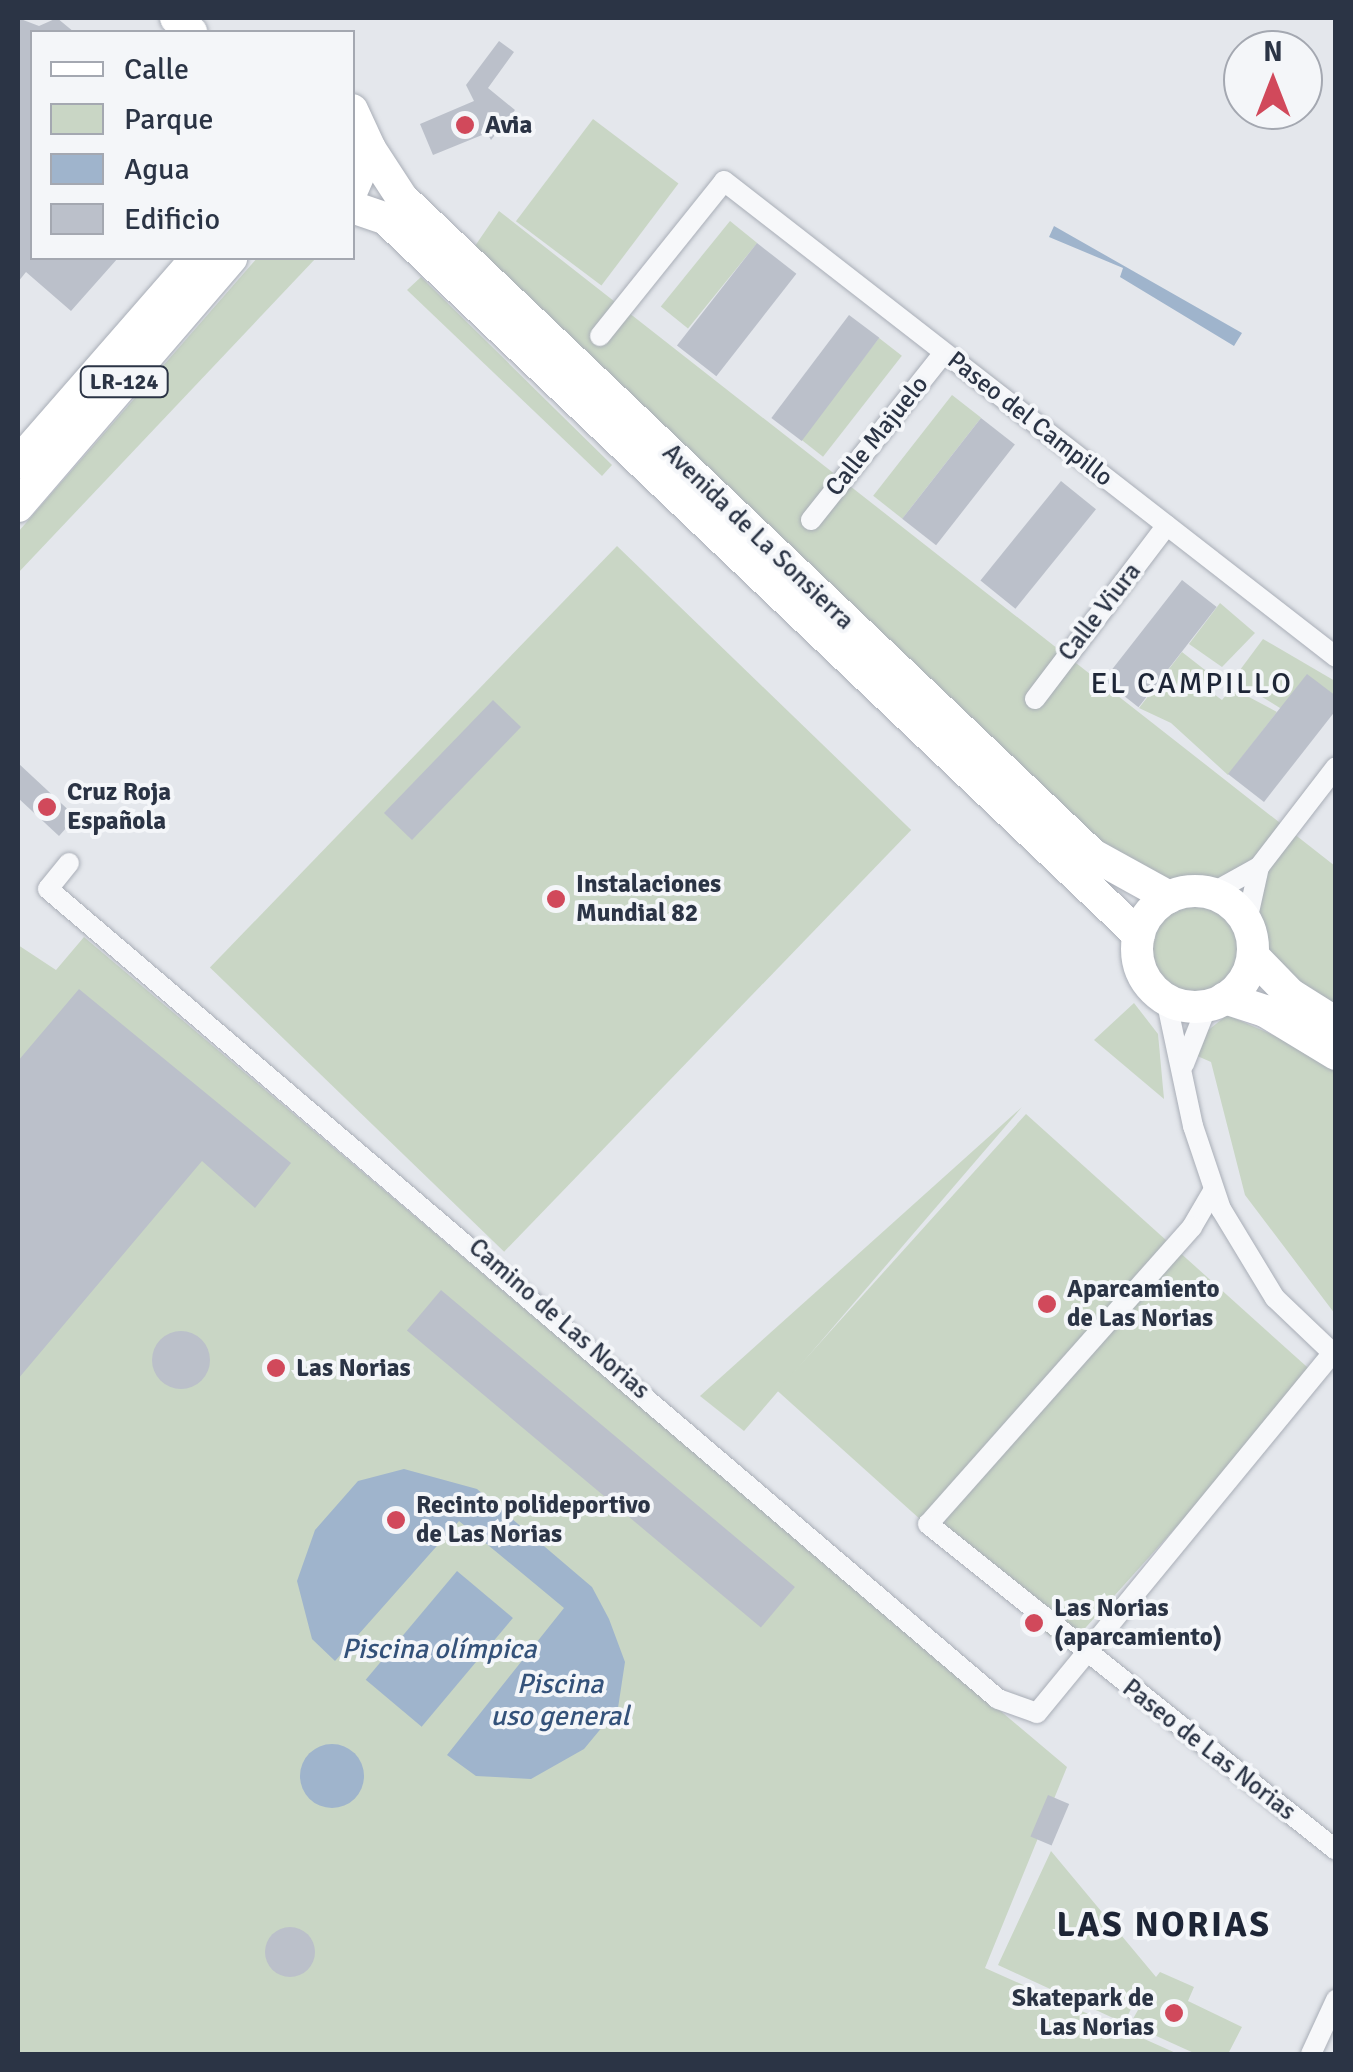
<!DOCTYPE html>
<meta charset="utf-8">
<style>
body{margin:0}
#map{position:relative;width:1353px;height:2072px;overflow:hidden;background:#e4e7ec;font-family:Signika,sans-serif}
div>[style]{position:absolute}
.green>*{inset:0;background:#c9d6c5;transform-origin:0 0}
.round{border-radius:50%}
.water>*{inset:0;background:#9fb4cc;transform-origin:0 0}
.building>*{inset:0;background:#bbc0ca;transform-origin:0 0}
.roads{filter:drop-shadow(0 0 2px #a9aeb7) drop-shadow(0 0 2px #a9aeb7)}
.street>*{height:20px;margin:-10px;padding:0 10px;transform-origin:10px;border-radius:10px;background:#f7f8fa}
.primary>*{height:32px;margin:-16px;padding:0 16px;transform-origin:16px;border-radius:16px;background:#fff}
.primary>.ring{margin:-16px;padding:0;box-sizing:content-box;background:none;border:32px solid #fff;border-radius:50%}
.dots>*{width:28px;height:28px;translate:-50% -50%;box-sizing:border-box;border:5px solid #f4f6f9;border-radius:50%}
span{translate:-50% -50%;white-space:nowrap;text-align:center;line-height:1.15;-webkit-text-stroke:8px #f4f6f9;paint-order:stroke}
.shield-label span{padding:2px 8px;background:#f4f6f9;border:2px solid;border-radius:8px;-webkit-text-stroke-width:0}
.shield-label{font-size:22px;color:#2b3445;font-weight:700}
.poi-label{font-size:25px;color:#2b3445;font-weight:700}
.left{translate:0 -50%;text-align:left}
.right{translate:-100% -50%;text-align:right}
.street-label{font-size:25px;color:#2b3445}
.water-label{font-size:28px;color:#34527a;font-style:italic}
.quarter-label{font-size:30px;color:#1d2536;letter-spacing:2.5px}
.district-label{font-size:35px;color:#1d2536;font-weight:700;letter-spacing:2.5px}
.frame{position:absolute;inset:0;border:20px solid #2b3445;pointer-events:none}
.legend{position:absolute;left:30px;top:30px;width:325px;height:230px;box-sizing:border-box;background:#f4f6f9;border:2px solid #a4a8b1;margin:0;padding:12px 18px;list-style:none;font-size:30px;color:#2b3445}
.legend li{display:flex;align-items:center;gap:20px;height:50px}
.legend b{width:50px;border:2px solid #a4a8b1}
.north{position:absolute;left:1223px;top:30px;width:100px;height:100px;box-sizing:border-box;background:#f4f6f9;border:2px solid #a4a8b1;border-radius:50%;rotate:0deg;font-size:28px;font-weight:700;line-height:40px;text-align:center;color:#2b3445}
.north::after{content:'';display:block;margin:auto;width:35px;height:45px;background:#d1495b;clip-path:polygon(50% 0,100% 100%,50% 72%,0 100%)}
</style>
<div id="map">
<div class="green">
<i style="left:593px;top:119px;width:107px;height:128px;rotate:37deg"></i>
<i style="clip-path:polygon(499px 211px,1335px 866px,1335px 1023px,1253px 956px,1247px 921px,1258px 868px,1212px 893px,1137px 885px,466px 259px)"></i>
<i style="left:730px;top:221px;width:35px;height:110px;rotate:39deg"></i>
<i style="clip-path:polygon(257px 258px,316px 258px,18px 573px,18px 532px)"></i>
<i style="clip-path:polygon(421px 277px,612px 465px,602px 476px,407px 290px)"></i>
<i style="left:879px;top:338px;width:29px;height:128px;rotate:38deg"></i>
<i style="left:952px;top:395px;width:37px;height:128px;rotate:38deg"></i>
<i style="left:617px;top:546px;width:409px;height:586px;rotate:44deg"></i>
<i style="clip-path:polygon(1220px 603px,1255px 633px,1222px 667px,1189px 644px)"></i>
<i style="clip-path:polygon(1263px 639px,1335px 681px,1335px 696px,1280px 708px,1241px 684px,1240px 670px)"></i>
<i style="clip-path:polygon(1182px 652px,1214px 677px,1207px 689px,1222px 700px,1232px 688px,1277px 712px,1228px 775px,1171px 723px,1139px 708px)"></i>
<i class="round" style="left:1152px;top:907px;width:86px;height:86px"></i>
<i style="clip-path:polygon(84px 937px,1067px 1767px,985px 1968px,1178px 2054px,18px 2054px,18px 945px,56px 970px)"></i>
<i style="clip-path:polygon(1134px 1003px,1158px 1034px,1164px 1099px,1094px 1040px)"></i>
<i style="clip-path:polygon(1227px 1015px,1335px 1062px,1335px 1314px,1245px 1195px,1211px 1062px,1195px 1055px,1201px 1036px)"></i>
<i style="clip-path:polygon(1022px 1107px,744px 1431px,700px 1396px)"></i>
<i style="left:1026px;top:1114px;width:388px;height:372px;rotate:42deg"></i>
<i style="clip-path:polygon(1051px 1851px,1156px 1977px,1160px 1972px,1194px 1987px,1188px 2001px,1242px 2027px,1228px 2054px,1196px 2054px,1130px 2024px,1142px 2003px,1136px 1999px,1124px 2023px,998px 1965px)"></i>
</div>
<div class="water">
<i style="clip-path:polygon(1054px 226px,1242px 333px,1234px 346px,1120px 277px,1123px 268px,1049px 237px)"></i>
<i style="clip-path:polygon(404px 1469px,477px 1489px,592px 1587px,609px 1619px,625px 1662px,618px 1708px,584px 1749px,531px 1779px,476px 1776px,447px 1755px,564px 1608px,459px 1521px,335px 1661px,312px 1639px,297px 1581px,315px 1530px,358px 1481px)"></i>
<i style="left:457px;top:1571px;width:73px;height:142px;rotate:40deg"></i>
<i class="round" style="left:300px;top:1744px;width:64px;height:64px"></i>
</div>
<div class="building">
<i style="clip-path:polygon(18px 18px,39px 26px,57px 18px,74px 32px,32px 32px,32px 258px,118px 258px,71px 311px,26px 272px,18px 282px)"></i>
<i style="clip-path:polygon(499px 41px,514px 52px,488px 88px,515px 110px,491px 140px,487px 133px,433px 155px,420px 124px,474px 101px,466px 85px)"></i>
<i style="left:757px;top:243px;width:50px;height:130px;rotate:38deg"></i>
<i style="left:849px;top:315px;width:38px;height:129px;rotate:37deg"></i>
<i style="left:981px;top:418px;width:43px;height:128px;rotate:38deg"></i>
<i style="left:1061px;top:481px;width:45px;height:128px;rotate:39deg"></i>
<i style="left:1182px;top:580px;width:44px;height:127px;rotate:38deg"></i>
<i style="clip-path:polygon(1307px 674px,1336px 696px,1336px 710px,1264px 802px,1228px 774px)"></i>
<i style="left:493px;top:700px;width:39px;height:157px;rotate:44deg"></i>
<i style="clip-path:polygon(18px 763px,76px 817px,59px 836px,18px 798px)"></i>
<i style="clip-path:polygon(79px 989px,291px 1163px,255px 1208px,202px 1161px,18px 1379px,18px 1061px)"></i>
<i style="left:441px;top:1290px;width:462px;height:53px;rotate:40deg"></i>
<i class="round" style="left:152px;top:1331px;width:58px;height:58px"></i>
<i style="left:1048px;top:1795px;width:23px;height:45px;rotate:23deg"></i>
<i class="round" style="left:265px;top:1927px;width:50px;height:50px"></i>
</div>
<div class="roads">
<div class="street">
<i style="left:600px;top:336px;width:198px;rotate:-51.3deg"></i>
<i style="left:724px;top:181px;width:775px;rotate:37.87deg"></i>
<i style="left:811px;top:520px;width:213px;rotate:-51.5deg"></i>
<i style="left:1035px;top:699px;width:218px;rotate:-52.8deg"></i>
<i style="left:69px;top:863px;width:33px;rotate:129deg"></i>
<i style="left:48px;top:889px;width:1248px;rotate:40.45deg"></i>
<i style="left:998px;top:1699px;width:41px;rotate:19.7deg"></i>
<i style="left:1037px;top:1713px;width:465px;rotate:-50.6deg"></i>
<i style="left:1212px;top:893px;width:54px;rotate:-29deg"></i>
<i style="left:1247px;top:921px;width:55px;rotate:-77.5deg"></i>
<i style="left:1259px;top:867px;width:126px;rotate:-52.4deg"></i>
<i style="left:1166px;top:999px;width:130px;rotate:78deg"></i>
<i style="left:1193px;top:1126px;width:88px;rotate:71.4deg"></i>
<i style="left:1221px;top:1209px;width:104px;rotate:58.8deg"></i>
<i style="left:1275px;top:1298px;width:84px;rotate:43.6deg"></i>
<i style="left:1184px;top:1064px;width:62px;rotate:-68.4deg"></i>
<i style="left:1213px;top:1191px;width:42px;rotate:120.3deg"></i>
<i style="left:1192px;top:1227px;width:397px;rotate:131.6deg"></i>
<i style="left:928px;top:1524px;width:522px;rotate:38.63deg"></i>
<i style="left:1311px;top:2054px;width:60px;rotate:-65.2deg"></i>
</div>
<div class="primary">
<i style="left:176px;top:18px;width:21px;rotate:43deg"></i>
<i style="left:352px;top:110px;width:43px;rotate:65.2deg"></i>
<i style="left:370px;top:149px;width:45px;rotate:113.7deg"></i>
<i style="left:370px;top:149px;width:59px;rotate:56.9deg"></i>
<i style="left:402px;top:198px;width:953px;rotate:43.56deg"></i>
<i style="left:1093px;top:855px;width:87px;rotate:28.9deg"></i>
<i style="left:352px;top:207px;width:36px;rotate:19deg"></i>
<i style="left:386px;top:219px;width:1039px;rotate:43.56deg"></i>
<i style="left:18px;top:463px;width:272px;rotate:-48.9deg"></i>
<i style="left:18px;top:506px;width:327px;rotate:-49.3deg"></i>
<i class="ring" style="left:1137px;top:891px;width:84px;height:84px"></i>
<i style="left:1253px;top:956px;width:53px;rotate:45.8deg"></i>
<i style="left:1290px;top:994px;width:54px;rotate:32.2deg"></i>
<i style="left:1225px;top:998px;width:42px;rotate:18deg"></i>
<i style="left:1265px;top:1011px;width:83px;rotate:31.2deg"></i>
</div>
</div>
<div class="dots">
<i style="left:465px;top:125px;background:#d1495b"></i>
<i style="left:47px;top:807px;background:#d1495b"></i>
<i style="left:556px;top:899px;background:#d1495b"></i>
<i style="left:1047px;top:1304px;background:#d1495b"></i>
<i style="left:276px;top:1368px;background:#d1495b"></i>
<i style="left:396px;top:1520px;background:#d1495b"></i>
<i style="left:1034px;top:1623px;background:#d1495b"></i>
<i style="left:1174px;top:2013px;background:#d1495b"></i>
</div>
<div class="shield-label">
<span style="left:124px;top:382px">LR-124</span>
</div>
<div class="poi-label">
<span class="left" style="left:485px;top:125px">Avia</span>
<span class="left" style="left:67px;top:807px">Cruz Roja<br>Española</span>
<span class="left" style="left:576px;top:899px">Instalaciones<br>Mundial 82</span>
<span class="left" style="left:1067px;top:1304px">Aparcamiento<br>de Las Norias</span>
<span class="left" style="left:296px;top:1368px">Las Norias</span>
<span class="left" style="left:416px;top:1520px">Recinto polideportivo<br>de Las Norias</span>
<span class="left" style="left:1054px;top:1623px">Las Norias<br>(aparcamiento)</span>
<span class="right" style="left:1154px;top:2013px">Skatepark de<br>Las Norias</span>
</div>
<div class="street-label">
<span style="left:1030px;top:419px;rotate:38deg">Paseo del Campillo</span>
<span style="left:877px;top:436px;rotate:-51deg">Calle Majuelo</span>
<span style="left:758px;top:537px;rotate:44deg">Avenida de La Sonsierra</span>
<span style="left:1100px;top:612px;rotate:-52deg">Calle Viura</span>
<span style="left:559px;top:1319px;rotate:41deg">Camino de Las Norias</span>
<span style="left:1209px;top:1750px;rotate:38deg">Paseo de Las Norias</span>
</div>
<div class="water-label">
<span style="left:439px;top:1649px">Piscina olímpica</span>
<span style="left:560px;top:1700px">Piscina<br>uso general</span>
</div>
<div class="quarter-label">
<span style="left:1192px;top:684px">EL CAMPILLO</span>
</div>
<div class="district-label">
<span style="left:1164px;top:1925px">LAS NORIAS</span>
</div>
<div class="frame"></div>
<ul class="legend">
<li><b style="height:12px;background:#fff"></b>Calle</li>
<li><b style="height:28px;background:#c9d6c5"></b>Parque</li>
<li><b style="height:28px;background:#9fb4cc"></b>Agua</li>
<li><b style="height:28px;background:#bbc0ca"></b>Edificio</li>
</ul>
<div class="north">N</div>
</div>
